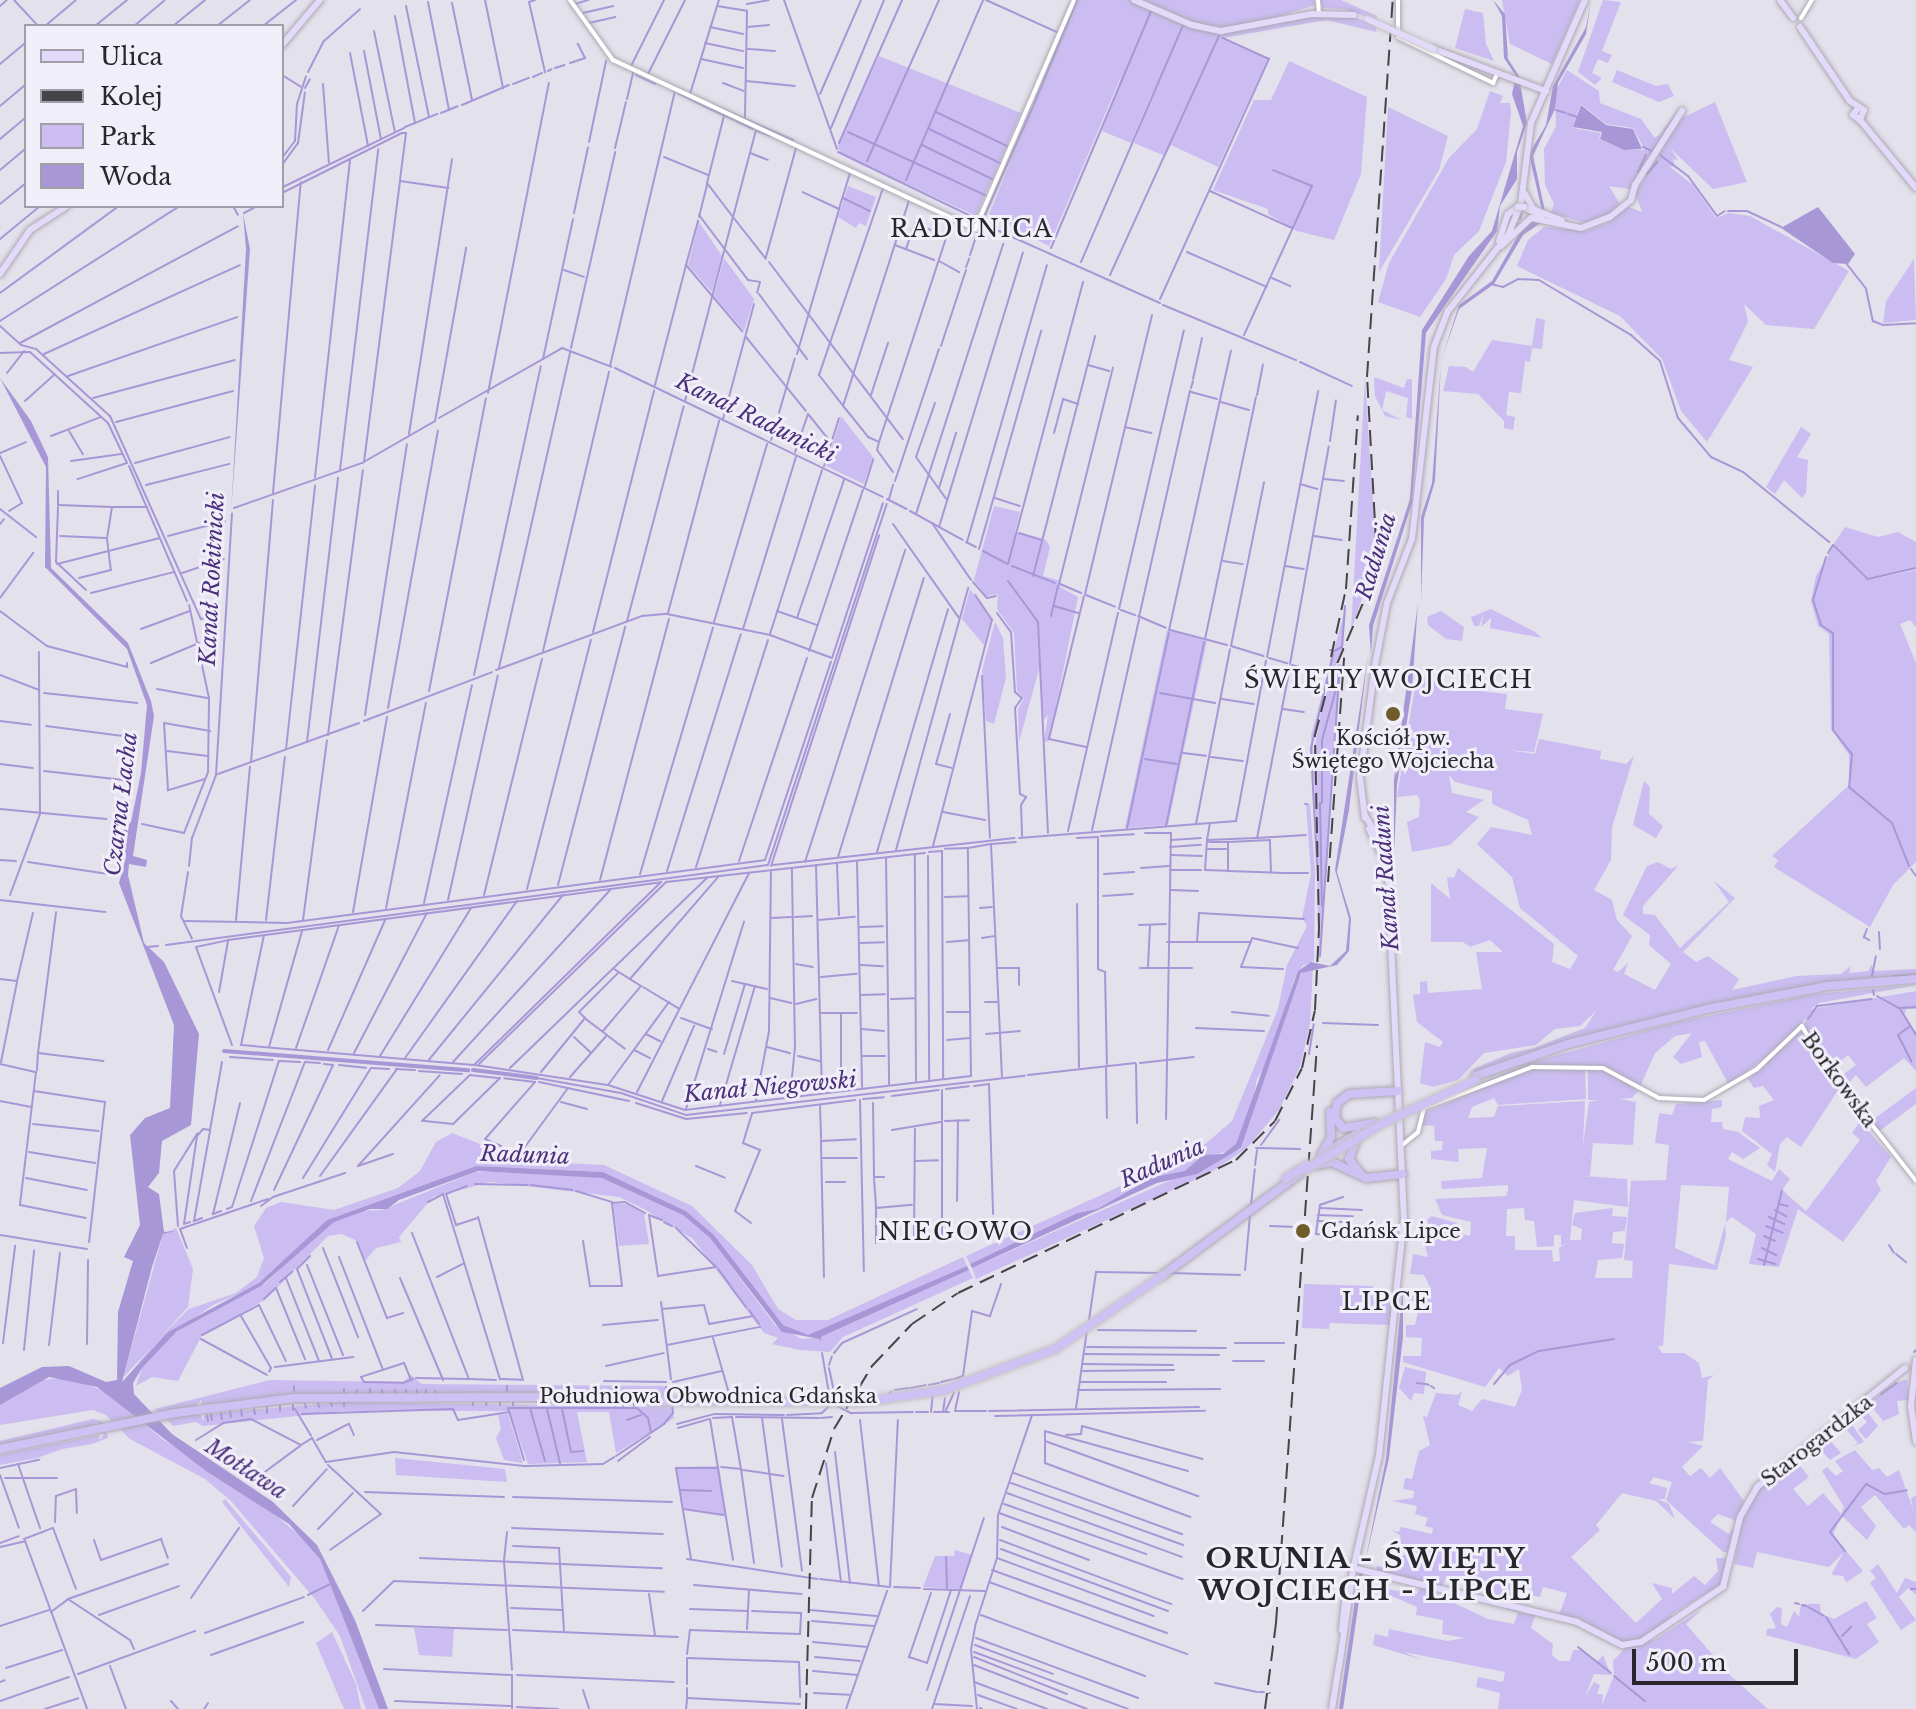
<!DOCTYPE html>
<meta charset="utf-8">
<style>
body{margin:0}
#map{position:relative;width:1916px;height:1709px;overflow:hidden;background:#e3e1eb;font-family:"Libre Baskerville",serif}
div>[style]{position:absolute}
.green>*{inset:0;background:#cbbdf1}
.water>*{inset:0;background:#a897d7}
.stream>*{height:2px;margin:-1px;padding:0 1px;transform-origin:1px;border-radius:1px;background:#a897d7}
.canal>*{height:4px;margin:-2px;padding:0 2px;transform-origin:2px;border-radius:2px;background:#a897d7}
.roads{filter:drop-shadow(0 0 2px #aca9b3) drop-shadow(0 0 2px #aca9b3)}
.minor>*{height:4px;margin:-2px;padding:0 2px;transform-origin:2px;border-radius:2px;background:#fff}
.major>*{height:6px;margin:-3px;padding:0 3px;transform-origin:3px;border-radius:3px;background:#e2daf8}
.highway>*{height:8px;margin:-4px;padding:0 4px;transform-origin:4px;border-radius:4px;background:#cec1f4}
.rail>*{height:2px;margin-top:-1px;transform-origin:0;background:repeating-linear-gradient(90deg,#454449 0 16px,transparent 0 24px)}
.bridges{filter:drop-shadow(0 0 2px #c3c2c3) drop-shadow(0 0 2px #c3c2c3)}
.major-bridge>*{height:6px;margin:-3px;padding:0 3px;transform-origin:3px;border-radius:3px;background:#e2daf8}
.highway-bridge>*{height:8px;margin:-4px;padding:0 4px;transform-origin:4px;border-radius:4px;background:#cec1f4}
.dots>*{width:22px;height:22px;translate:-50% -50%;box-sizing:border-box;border:4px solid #f0eef8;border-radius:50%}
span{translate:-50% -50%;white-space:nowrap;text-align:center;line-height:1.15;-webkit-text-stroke:6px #f0eef8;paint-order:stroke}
.poi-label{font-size:20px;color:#27262a}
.left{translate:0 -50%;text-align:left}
.street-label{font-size:20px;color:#27262a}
.water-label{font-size:22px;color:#4c307c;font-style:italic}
.quarter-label{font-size:24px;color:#27262a;letter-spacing:2px}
.district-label{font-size:28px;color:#27262a;font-weight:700;letter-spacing:2px}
.legend{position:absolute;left:24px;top:24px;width:260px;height:184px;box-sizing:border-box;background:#f0eef8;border:2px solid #a09ea6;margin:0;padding:10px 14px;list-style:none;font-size:24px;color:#27262a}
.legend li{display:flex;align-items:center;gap:16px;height:40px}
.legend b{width:40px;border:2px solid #a09ea6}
.scale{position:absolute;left:1632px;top:1649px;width:166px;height:36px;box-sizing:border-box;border:4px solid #27262a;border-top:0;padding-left:10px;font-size:24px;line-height:28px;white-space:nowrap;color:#27262a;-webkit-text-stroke:6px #f0eef8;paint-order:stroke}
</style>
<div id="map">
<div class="green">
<i style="clip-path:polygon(1075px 0,1131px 0,1194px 27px,1223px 33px,1302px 17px,1346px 15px,1366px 21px,1367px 17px,1344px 9px,1323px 8px,1319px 0,1341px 0,1377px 16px,1376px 32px,1327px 20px,1223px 38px,1268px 59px,1218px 167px,1171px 145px,1165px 156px,1134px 143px,1155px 87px,1131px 143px,1102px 131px,1123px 72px,1049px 246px,989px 215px)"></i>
<i style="clip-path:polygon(1141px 0,1314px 0,1315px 5px,1240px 29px,1204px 27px)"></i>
<i style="clip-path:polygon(1502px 0,1580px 0,1552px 64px,1510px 44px)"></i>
<i style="clip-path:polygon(1603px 0,1621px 2px,1602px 51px,1612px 55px,1608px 63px,1598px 59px,1592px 73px,1602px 78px,1595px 85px,1578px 72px)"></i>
<i style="clip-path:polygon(1465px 9px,1483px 13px,1486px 44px,1494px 61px,1455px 48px)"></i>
<i style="clip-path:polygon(879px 56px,1021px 113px,976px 216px,840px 153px,838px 146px)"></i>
<i style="clip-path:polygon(1289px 61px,1367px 97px,1361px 174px,1334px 240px,1297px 231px,1268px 214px,1268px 209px,1213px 190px,1254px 100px,1271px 100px)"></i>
<i style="clip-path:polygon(evenodd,1567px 70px,1599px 91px,1600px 103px,1641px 119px,1655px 138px,1659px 135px,1672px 118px,1679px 110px,1680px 110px,1640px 175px,1637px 170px,1638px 177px,1630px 189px,1609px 186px,1620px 204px,1613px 213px,1585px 223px,1551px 213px,1555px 218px,1550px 219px,1566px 224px,1598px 223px,1581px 227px,1549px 222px,1582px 229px,1606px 222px,1623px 206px,1609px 220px,1601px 225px,1585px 230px,1547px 225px,1554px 204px,1545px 185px,1544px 149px,1556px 126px,1555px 92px,1567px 70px,1581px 104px,1606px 124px,1633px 128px,1645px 150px,1624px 150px,1599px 139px,1601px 133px,1573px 128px,1576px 117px,1562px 112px,1576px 116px,1581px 104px)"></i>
<i style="clip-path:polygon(1617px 70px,1656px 86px,1668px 84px,1674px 96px,1659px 102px,1612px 82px)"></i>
<i style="clip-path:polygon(1490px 91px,1503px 96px,1500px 103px,1510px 103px,1511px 112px,1506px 162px,1479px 231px,1454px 255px,1446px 279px,1420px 317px,1378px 302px,1389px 263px,1449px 158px,1477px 129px)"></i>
<i style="clip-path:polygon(1715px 102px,1747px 182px,1713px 189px,1671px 149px,1678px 160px,1673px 159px,1675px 166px,1670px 167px,1693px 185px,1716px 218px,1729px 213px,1750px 216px,1849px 271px,1814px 329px,1766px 325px,1744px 304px,1748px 322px,1729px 360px,1753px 367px,1707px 442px,1681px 411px,1662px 359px,1620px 316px,1517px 266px,1528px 240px,1544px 227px,1586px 231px,1606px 224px,1626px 206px,1642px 212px,1635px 193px,1682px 118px)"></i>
<i style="clip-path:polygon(1388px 107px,1448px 136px,1439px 170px,1379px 272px)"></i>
<i style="clip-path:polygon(848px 186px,876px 197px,866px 226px,859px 223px,856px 228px,838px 217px)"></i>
<i style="clip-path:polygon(699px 222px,722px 256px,712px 292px,688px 265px)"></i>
<i style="clip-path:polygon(724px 258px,754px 299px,744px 331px,714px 296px)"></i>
<i style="clip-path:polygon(1914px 259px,1916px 320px,1883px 323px,1886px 301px)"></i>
<i style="clip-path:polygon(1536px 318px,1545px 320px,1542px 349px,1532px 348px,1530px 362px,1525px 361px,1521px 393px,1509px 392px,1506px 415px,1515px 417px,1513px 430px,1504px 428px,1504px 421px,1478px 394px,1443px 391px,1449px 366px,1466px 367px,1473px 372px,1492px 340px,1532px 346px)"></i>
<i style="clip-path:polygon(1374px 377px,1404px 388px,1407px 379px,1412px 379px,1412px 419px,1406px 417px,1408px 398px,1386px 391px,1382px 410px,1402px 420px,1385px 416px,1375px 396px)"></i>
<i style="clip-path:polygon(1365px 378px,1375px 535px,1368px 581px,1351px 631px)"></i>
<i style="clip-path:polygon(841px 416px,873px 457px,864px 484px,826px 466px)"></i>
<i style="clip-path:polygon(1801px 427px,1811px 434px,1797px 457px,1808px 460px,1806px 493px,1802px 498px,1784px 480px,1775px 494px,1766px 487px)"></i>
<i style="clip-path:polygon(994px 506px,1020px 512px,1015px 532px,1046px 540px,1050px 547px,1043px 576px,1061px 581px,1060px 587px,1078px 597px,1049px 741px,1044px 742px,1048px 715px,1044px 720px,1039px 669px,1019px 742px,1018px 709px,1024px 698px,1017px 691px,1014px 633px,997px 609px,998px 594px,986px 596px,974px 580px)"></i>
<i style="clip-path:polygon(1845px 527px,1878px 537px,1898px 532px,1916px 542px,1916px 568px,1869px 578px,1833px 545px)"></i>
<i style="clip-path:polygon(1833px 547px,1868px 580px,1916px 570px,1916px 627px,1910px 620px,1900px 624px,1916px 663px,1916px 862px,1893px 885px,1870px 927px,1774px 867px,1778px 860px,1772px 856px,1849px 785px,1849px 755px,1831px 729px,1829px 634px,1818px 626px,1811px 601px,1816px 576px)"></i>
<i style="clip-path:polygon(970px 589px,991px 620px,984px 645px,962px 619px)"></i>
<i style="clip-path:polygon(1346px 606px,1343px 648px,1322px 699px,1313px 743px,1317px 872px,1311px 736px)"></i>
<i style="clip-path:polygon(1491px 609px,1535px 632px,1542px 638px,1490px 628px,1491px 618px,1481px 627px,1483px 615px,1479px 626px,1474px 626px,1471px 617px)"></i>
<i style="clip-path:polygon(1441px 611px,1464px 627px,1462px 641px,1446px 639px,1428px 625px,1427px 617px)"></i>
<i style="clip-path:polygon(995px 622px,1003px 638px,1006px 678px,994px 724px,986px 721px,982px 671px)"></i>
<i style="clip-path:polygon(1167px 630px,1207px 641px,1181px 763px,1168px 825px,1125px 828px)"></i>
<i style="clip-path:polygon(1338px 664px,1341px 664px,1319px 959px,1314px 752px,1322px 706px)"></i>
<i style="clip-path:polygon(1417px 674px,1451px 688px,1507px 694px,1505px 709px,1543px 714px,1534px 752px,1508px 750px,1535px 754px,1539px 739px,1601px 751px,1600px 759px,1626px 764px,1634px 756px,1612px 827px,1611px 860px,1594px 890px,1612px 900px,1617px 920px,1632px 936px,1613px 970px,1618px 972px,1628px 963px,1624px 974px,1655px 990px,1671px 964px,1649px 945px,1650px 935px,1623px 915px,1647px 866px,1658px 862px,1671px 869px,1678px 866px,1643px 906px,1643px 914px,1655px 915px,1680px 948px,1729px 902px,1714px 881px,1735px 898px,1683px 952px,1696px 962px,1708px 956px,1739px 979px,1732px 990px,1796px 976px,1841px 974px,1851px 966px,1849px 973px,1868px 971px,1872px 964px,1873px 971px,1916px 969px,1916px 977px,1715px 1005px,1474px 1073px,1473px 1069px,1511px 1053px,1534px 1048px,1585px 1028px,1596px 1011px,1580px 1026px,1555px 1029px,1536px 1045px,1484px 1053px,1458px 1080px,1433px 1087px,1420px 1083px,1425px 1042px,1440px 1047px,1443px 1042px,1417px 1022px,1413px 995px,1420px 994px,1420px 982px,1427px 981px,1428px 993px,1482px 989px,1476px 952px,1503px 952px,1490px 940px,1470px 947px,1463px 942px,1431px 942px,1431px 883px,1450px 899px,1447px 877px,1454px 878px,1458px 868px,1554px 944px,1552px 962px,1570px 969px,1578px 956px,1520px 908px,1512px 877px,1477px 844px,1491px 827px,1532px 835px,1528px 820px,1492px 804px,1492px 791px,1455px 782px,1449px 775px,1452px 793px,1484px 800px,1466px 812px,1479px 817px,1450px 845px,1412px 852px,1407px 822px,1419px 817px,1420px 800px,1417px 795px,1397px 797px)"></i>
<i style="clip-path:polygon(1644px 781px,1650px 787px,1649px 814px,1663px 826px,1656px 838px,1633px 825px)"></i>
<i style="clip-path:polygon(1306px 804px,1310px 804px,1315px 872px,1314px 961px,1302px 966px,1294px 980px,1269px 1060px,1257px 1079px,1247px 1128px,1232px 1150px,1197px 1160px,1186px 1172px,1153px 1177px,1097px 1209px,1077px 1213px,970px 1264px,966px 1256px,1196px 1152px,1232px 1121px,1278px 1009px,1287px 965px,1307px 926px,1302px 918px,1311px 874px)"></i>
<i style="clip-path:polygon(1313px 967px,1310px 1024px,1300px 1067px,1279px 1110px,1247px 1148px,1208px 1174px,976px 1279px,972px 1268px,1241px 1149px,1298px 980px,1304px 970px)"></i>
<i style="clip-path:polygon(1916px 985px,1819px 1003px,1811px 1009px,1916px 991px,1916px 1009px,1906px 1009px,1905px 1015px,1916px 1033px,1916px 1071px,1904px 1058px,1866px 1087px,1856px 1075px,1844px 1088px,1837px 1079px,1856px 1065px,1848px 1055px,1830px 1070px,1804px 1026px,1806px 1018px,1778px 1048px,1729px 1085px,1705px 1041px,1699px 1042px,1702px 1057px,1681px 1064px,1673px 1057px,1692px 1033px,1675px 1036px,1655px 1053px,1640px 1087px,1606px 1067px,1533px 1065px,1426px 1106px,1532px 1062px,1678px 1022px,1815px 994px)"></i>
<i style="clip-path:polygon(1798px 1032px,1803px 1032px,1840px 1087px,1801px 1147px,1787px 1137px,1780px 1144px,1775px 1172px,1767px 1165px,1772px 1154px,1742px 1131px,1745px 1117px,1760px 1118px,1759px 1106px,1774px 1100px,1763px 1086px,1754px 1088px,1748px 1079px)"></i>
<i style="clip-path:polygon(evenodd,1528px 1068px,1585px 1070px,1586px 1099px,1498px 1105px,1494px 1098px,1472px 1107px,1468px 1118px,1494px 1117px,1498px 1106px,1585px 1101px,1583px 1145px,1589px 1102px,1598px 1100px,1588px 1100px,1588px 1070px,1612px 1072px,1638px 1091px,1632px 1098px,1620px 1099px,1636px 1102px,1633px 1145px,1593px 1143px,1590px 1176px,1583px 1176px,1627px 1179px,1628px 1207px,1574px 1200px,1570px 1240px,1581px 1240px,1582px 1229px,1572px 1225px,1575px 1213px,1613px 1208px,1612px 1216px,1627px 1217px,1625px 1231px,1613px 1232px,1612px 1243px,1624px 1244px,1622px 1258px,1598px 1260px,1595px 1278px,1632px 1278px,1633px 1261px,1624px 1260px,1631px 1181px,1666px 1180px,1669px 1145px,1655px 1143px,1659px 1113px,1672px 1115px,1676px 1104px,1722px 1100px,1722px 1107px,1712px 1109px,1711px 1122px,1722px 1122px,1723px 1129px,1738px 1132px,1760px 1148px,1743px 1159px,1732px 1152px,1728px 1159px,1772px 1181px,1779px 1169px,1790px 1179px,1782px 1190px,1806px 1211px,1860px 1140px,1852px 1133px,1860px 1121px,1891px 1157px,1876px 1181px,1881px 1190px,1843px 1242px,1798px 1209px,1779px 1267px,1749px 1264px,1756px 1234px,1732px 1217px,1726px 1222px,1729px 1187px,1681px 1185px,1675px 1248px,1714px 1265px,1725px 1224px,1726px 1236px,1717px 1270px,1669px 1264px,1663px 1346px,1658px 1346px,1662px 1353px,1684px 1353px,1699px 1363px,1702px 1378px,1714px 1375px,1708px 1380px,1703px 1441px,1688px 1442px,1703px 1446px,1682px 1467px,1690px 1476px,1701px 1468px,1710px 1478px,1720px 1468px,1744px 1501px,1737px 1521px,1718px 1514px,1710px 1522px,1729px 1534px,1737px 1524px,1729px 1552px,1723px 1552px,1666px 1500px,1672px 1482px,1654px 1477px,1649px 1483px,1667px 1488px,1665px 1499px,1658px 1499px,1669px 1504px,1675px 1519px,1656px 1501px,1622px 1493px,1596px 1525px,1600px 1530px,1571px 1557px,1636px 1623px,1662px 1599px,1652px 1583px,1672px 1588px,1672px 1594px,1694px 1576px,1705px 1585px,1718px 1571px,1716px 1558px,1727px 1558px,1723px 1583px,1671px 1615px,1676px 1618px,1639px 1642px,1626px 1644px,1559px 1615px,1567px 1593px,1543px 1587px,1540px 1597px,1530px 1595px,1532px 1587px,1520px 1584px,1514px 1604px,1491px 1598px,1493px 1590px,1446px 1577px,1442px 1587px,1376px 1571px,1377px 1566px,1396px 1570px,1402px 1564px,1404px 1558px,1384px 1550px,1414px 1557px,1415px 1550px,1401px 1547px,1400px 1535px,1391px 1530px,1399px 1532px,1401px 1527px,1432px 1534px,1433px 1528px,1425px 1526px,1428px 1518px,1415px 1514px,1417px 1506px,1392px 1501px,1413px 1498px,1414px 1491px,1403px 1489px,1405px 1478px,1412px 1479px,1419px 1451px,1430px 1445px,1423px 1416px,1427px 1417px,1436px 1393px,1458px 1395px,1462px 1391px,1458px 1405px,1472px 1411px,1482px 1399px,1515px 1407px,1522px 1390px,1519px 1369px,1508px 1376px,1499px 1368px,1485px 1387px,1403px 1362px,1403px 1356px,1421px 1356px,1422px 1338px,1406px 1337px,1406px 1325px,1415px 1325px,1418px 1312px,1417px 1303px,1407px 1298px,1431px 1289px,1424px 1275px,1410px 1274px,1413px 1254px,1428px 1257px,1425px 1246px,1432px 1233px,1427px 1220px,1432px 1216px,1457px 1223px,1455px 1232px,1470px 1236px,1471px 1222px,1442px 1215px,1435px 1199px,1506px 1196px,1508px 1190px,1508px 1185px,1442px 1189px,1441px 1181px,1482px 1178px,1487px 1148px,1458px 1149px,1459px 1162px,1431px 1159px,1431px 1151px,1442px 1150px,1443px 1141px,1435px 1141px,1434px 1126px,1419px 1125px,1420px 1115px,1528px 1068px,1524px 1208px,1525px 1220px,1534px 1221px,1537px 1247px,1554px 1246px,1554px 1235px,1561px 1235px,1561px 1246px,1571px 1241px,1559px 1248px,1560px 1261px,1553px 1262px,1552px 1250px,1515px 1250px,1515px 1236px,1506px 1236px,1507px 1209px,1524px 1208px)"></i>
<i style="clip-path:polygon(1916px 1088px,1916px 1104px,1878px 1132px,1870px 1122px)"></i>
<i style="clip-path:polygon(452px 1133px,523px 1161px,604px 1165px,692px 1206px,752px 1265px,778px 1309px,796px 1320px,828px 1320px,963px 1257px,967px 1266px,811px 1337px,785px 1330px,714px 1235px,686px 1211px,603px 1172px,476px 1166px,327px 1220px,258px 1285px,213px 1305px,156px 1345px,130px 1374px,154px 1343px,189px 1309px,236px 1293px,257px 1277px,264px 1258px,254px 1226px,266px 1208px,281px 1202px,334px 1210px,398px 1188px,420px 1171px,436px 1142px)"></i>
<i style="clip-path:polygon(501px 1171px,597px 1175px,685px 1214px,705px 1231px,775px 1325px,802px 1339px,824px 1336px,969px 1270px,973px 1278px,843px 1337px,830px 1352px,800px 1350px,772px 1344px,778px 1338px,764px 1333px,693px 1239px,642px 1208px,619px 1197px,490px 1182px,433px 1197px,399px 1237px,401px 1242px,376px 1248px,365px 1261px,357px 1241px,342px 1234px,328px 1236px,265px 1300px,202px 1335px,178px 1381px,152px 1377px,136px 1386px,142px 1368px,173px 1334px,266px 1283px,325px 1225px,356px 1211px,382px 1210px,475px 1172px)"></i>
<i style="clip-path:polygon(613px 1204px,628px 1204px,644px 1214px,649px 1244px,619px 1246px)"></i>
<i style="clip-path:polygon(176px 1228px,193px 1269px,188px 1307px,123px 1378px,163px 1234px)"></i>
<i style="clip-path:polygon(1304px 1284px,1373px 1286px,1373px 1299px,1393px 1296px,1390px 1325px,1330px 1323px,1329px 1329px,1302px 1328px)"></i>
<i style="clip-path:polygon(1405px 1367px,1426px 1372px,1424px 1394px,1414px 1393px,1411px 1401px,1399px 1388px)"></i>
<i style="clip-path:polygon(evenodd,411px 1375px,422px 1384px,667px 1386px,674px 1418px,616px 1453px,609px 1412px,577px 1412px,587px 1462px,528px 1464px,509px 1411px,345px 1411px,203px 1426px,196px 1422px,173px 1426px,155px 1409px,270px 1380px,403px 1382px,411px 1375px,647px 1392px,647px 1407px,344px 1402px,226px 1412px,204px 1416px,204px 1421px,198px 1412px,372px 1398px,198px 1410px,197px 1405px,201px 1400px,202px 1405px,351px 1393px,647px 1392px)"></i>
<i style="clip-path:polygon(65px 1377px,107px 1392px,161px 1438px,261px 1503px,305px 1540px,320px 1559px,379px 1709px,366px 1709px,340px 1636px,315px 1599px,231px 1501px,205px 1479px,130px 1439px,106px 1415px,93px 1410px,0 1425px,0 1405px,9px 1397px,38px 1381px)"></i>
<i style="clip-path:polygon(1907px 1379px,1909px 1400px,1897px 1401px,1899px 1414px,1883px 1421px,1872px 1407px,1866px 1410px,1878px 1426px,1866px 1439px,1858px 1430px,1867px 1422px,1858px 1412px,1849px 1420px,1864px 1442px,1851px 1447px,1858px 1443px,1844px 1427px,1829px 1439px,1841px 1453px,1830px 1460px,1818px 1447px,1798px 1463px,1809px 1477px,1793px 1489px,1808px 1506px,1823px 1493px,1841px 1514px,1844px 1507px,1822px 1471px,1827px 1467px,1836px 1476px,1843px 1471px,1835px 1461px,1855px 1450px,1872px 1470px,1879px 1468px,1887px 1477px,1899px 1470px,1913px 1509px,1911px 1498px,1916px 1495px,1916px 1532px,1909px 1525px,1904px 1529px,1875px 1495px,1861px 1507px,1876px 1526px,1867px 1540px,1841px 1515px,1833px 1535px,1863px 1571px,1850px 1580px,1846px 1582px,1843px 1576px,1833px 1575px,1832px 1573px,1844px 1552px,1829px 1567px,1757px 1552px,1753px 1568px,1734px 1564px,1744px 1514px,1757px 1491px,1895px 1383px)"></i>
<i style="clip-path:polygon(508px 1414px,523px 1463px,522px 1463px,504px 1460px,496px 1438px,501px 1429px,498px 1415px)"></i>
<i style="clip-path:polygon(93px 1419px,99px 1420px,104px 1423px,108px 1438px,92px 1444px,62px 1449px,37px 1458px,0 1465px,0 1455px,99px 1435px,100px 1440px,104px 1435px,96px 1420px,97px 1425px,0 1447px,0 1441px)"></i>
<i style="clip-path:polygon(395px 1458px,505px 1469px,507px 1482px,396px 1475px)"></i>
<i style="clip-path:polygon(719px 1466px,726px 1515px,684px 1509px,676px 1467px)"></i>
<i style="clip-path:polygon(225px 1499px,291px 1577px,289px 1587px,222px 1502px)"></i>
<i style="clip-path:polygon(955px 1550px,972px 1555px,961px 1589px,923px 1587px,935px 1556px,954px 1556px)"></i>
<i style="clip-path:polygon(1878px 1564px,1897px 1593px,1905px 1578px,1916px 1582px,1916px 1595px,1908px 1588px,1899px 1597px,1916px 1620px,1901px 1630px,1870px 1583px,1876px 1578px,1870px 1571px)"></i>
<i style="clip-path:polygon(1420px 1587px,1488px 1619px,1514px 1624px,1518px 1612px,1535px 1615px,1531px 1628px,1553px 1644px,1552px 1655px,1559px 1661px,1570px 1661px,1573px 1650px,1582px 1650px,1597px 1662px,1603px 1655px,1611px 1675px,1594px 1674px,1585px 1697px,1594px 1682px,1600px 1685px,1597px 1694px,1603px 1694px,1602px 1705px,1614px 1676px,1613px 1661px,1626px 1647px,1656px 1639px,1702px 1609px,1686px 1624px,1731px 1676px,1768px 1709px,1498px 1709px,1500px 1693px,1476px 1687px,1478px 1677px,1503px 1682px,1505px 1672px,1404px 1652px,1423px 1660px,1373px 1645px,1375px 1634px,1388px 1637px,1389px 1629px,1447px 1641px,1465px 1638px,1442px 1634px,1443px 1620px,1416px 1615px,1417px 1607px,1387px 1594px,1387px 1589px,1417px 1594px)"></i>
<i style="clip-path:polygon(1866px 1601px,1877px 1618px,1867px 1624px,1879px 1642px,1856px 1659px,1766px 1635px,1767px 1629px,1776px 1628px,1770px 1614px,1777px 1607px,1782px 1608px,1781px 1624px,1787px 1627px,1794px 1611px,1799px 1617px,1801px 1604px,1820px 1604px,1821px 1614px,1834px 1619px)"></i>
<i style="clip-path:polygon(414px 1628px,454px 1629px,452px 1657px,419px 1655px)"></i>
<i style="clip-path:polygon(332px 1632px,356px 1684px,361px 1709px,344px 1709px,316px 1643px)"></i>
</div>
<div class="water">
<i style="clip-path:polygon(1493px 0,1505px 14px,1508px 59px,1519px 76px,1527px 123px,1517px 152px,1517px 179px,1500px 206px,1497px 231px,1426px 333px,1412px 503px,1373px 626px,1371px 654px,1369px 625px,1410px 499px,1422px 330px,1469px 256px,1492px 231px,1523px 126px,1512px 94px,1516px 76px,1504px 58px,1502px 16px)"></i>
<i style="clip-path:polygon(1591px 0,1586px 34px,1558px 83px,1555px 109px,1533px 156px,1545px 211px,1542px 222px,1523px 235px,1494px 284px,1459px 309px,1441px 361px,1459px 305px,1492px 281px,1519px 234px,1542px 211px,1529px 154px,1546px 125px,1553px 86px,1586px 27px)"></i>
<i style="clip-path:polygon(1581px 105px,1606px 125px,1633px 129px,1642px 149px,1624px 150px,1600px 139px,1602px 132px,1573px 127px)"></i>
<i style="clip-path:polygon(1818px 207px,1855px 254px,1848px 264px,1833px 263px,1781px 228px)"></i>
<i style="clip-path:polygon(243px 213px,250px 249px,231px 513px,246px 249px)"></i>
<i style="clip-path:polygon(1441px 363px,1435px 481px,1424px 518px,1421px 601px,1421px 517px,1432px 483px)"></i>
<i style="clip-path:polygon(0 378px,31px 421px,48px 457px,51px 568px,128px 643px,151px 701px,154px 716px,133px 856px,147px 860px,146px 867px,129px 864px,128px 875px,144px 943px,164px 962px,199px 1034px,191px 1125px,162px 1141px,159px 1173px,148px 1187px,159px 1194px,164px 1232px,175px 1231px,163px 1234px,152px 1267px,122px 1382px,168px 1332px,259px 1283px,327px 1220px,476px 1166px,603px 1172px,686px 1211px,714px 1235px,783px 1325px,808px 1335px,967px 1266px,969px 1270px,821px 1337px,821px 1344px,820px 1339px,782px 1332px,710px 1238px,683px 1215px,602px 1178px,478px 1171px,399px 1200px,387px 1209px,370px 1209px,334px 1222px,261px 1286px,176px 1332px,142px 1368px,133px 1383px,134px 1394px,172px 1434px,273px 1502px,317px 1545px,355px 1620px,388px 1709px,379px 1709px,320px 1559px,289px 1524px,206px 1471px,97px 1387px,49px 1377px,0 1405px,0 1388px,42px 1367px,69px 1366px,106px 1382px,117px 1380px,118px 1312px,133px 1261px,124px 1257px,140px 1225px,130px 1135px,145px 1118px,170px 1108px,174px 1025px,119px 883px,126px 857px,123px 831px,131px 822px,141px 773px,147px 705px,127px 649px,45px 567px,46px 467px)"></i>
<i style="clip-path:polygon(1418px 603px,1412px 689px,1397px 785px,1394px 856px,1394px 780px)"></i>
<i style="clip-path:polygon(1368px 655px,1349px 810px,1337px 872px,1351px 918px,1349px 951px,1337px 965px,1301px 973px,1241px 1148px,1197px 1174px,1157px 1183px,972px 1268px,970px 1264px,1077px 1213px,1097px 1209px,1153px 1177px,1185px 1171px,1203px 1155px,1223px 1154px,1236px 1144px,1298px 971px,1311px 962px,1330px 966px,1346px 951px,1349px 919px,1335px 870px)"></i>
<i style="clip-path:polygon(1403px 1285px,1403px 1337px,1389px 1458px,1364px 1567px,1386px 1459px)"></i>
</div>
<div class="stream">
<i style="left:14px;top:0;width:35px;rotate:47deg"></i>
<i style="left:485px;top:0;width:90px;rotate:78.4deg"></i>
<i style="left:535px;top:0;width:6px;rotate:162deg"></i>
<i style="left:529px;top:2px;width:72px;rotate:77.1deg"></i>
<i style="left:784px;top:0;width:158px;rotate:70.4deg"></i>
<i style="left:986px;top:0;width:78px;rotate:24.3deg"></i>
<i style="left:428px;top:2px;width:110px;rotate:79deg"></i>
<i style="left:452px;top:3px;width:99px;rotate:78.3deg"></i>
<i style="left:575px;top:4px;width:14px;rotate:-17deg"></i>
<i style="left:747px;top:4px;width:22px;rotate:-10deg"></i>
<i style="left:0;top:6px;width:9px;rotate:-41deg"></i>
<i style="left:406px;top:6px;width:113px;rotate:78.3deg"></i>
<i style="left:717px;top:6px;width:30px;rotate:9deg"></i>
<i style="left:747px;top:11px;width:108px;rotate:91.1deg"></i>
<i style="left:583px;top:13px;width:31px;rotate:-13deg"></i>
<i style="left:395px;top:16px;width:109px;rotate:79.4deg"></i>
<i style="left:589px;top:23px;width:27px;rotate:-13deg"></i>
<i style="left:45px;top:26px;width:40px;rotate:-40deg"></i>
<i style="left:95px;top:26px;width:41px;rotate:-39.1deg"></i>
<i style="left:134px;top:26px;width:40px;rotate:-40deg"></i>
<i style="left:173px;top:26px;width:41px;rotate:-39.1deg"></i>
<i style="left:217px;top:26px;width:42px;rotate:-38.2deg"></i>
<i style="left:263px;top:26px;width:42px;rotate:-38.2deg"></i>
<i style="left:710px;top:27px;width:34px;rotate:12deg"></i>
<i style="left:747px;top:27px;width:22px;rotate:-5deg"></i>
<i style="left:374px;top:31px;width:103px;rotate:78.3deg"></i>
<i style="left:705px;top:43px;width:39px;rotate:12deg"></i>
<i style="left:748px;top:49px;width:27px;rotate:4deg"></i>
<i style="left:364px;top:51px;width:90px;rotate:79.1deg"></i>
<i style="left:350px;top:53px;width:95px;rotate:79deg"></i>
<i style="left:701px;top:59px;width:43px;rotate:12.1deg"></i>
<i style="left:570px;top:63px;width:16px;rotate:-18deg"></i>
<i style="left:585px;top:58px;width:16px;rotate:-117deg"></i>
<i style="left:0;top:64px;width:34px;rotate:-40deg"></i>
<i style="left:631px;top:66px;width:74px;rotate:-63.4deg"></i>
<i style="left:555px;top:68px;width:10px;rotate:-17deg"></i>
<i style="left:548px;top:71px;width:4px;rotate:-27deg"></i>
<i style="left:308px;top:72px;width:35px;rotate:-63deg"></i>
<i style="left:324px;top:41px;width:48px;rotate:-41.6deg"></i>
<i style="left:648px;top:74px;width:83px;rotate:-63.4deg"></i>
<i style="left:282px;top:75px;width:22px;rotate:32deg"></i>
<i style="left:636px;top:75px;width:21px;rotate:25deg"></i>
<i style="left:533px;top:77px;width:10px;rotate:-24deg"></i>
<i style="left:746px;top:81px;width:49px;rotate:5.8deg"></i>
<i style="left:723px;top:83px;width:22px;rotate:21deg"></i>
<i style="left:323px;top:84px;width:79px;rotate:85.7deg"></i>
<i style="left:513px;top:84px;width:17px;rotate:-21deg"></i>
<i style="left:305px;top:88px;width:10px;rotate:-61deg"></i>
<i style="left:678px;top:93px;width:34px;rotate:27deg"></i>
<i style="left:690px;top:94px;width:98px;rotate:-72.9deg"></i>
<i style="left:820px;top:94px;width:103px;rotate:-66.4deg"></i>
<i style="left:627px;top:99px;width:27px;rotate:-77deg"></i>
<i style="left:711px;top:104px;width:90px;rotate:23.7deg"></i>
<i style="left:1034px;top:104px;width:113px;rotate:-67.5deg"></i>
<i style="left:462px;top:105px;width:51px;rotate:-23.1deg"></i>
<i style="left:0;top:106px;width:34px;rotate:-40deg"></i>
<i style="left:710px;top:109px;width:27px;rotate:24deg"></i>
<i style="left:1556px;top:110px;width:10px;rotate:17deg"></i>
<i style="left:936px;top:112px;width:79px;rotate:25.6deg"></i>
<i style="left:441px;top:113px;width:18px;rotate:-22deg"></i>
<i style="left:1568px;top:114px;width:9px;rotate:18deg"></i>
<i style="left:736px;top:121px;width:19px;rotate:25deg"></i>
<i style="left:405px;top:127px;width:35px;rotate:-22deg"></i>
<i style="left:831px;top:128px;width:139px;rotate:-67.5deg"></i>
<i style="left:929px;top:129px;width:79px;rotate:25.6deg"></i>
<i style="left:756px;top:130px;width:90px;rotate:104.8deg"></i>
<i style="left:733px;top:217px;width:53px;rotate:51.8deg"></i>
<i style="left:757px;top:131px;width:15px;rotate:20deg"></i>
<i style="left:848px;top:132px;width:151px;rotate:24.7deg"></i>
<i style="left:0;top:139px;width:34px;rotate:-40deg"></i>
<i style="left:589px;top:142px;width:83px;rotate:-78.1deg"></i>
<i style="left:839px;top:143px;width:156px;rotate:-66.2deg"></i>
<i style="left:922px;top:145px;width:78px;rotate:25.9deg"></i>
<i style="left:1643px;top:147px;width:10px;rotate:24deg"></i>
<i style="left:615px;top:148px;width:47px;rotate:-76.6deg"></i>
<i style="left:838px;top:152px;width:154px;rotate:25.7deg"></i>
<i style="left:750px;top:153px;width:19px;rotate:21deg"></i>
<i style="left:1660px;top:155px;width:35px;rotate:37deg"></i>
<i style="left:1688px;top:176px;width:49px;rotate:54.1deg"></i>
<i style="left:1717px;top:216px;width:9px;rotate:-32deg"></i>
<i style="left:664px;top:157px;width:48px;rotate:22.2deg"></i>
<i style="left:282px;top:158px;width:21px;rotate:-53deg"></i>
<i style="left:295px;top:141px;width:37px;rotate:-87deg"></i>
<i style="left:297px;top:104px;width:29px;rotate:-72deg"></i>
<i style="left:867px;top:161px;width:176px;rotate:-65.9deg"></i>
<i style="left:282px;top:165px;width:27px;rotate:-54deg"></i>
<i style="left:298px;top:143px;width:51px;rotate:-82.2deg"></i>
<i style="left:0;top:170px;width:34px;rotate:-40deg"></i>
<i style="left:1638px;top:172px;width:19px;rotate:-65deg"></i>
<i style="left:1647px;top:174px;width:16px;rotate:-50deg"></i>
<i style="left:906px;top:180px;width:196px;rotate:-66.8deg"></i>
<i style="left:282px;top:183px;width:4px;rotate:76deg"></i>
<i style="left:283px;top:187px;width:135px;rotate:-26deg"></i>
<i style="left:883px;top:188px;width:198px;rotate:108.9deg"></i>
<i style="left:819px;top:375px;width:39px;rotate:52deg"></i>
<i style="left:843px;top:406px;width:215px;rotate:-72.2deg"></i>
<i style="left:1210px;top:191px;width:90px;rotate:24.3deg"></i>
<i style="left:282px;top:193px;width:134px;rotate:-26.6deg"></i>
<i style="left:402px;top:133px;width:4px"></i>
<i style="left:406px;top:133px;width:47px;rotate:97.3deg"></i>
<i style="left:843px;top:198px;width:30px;rotate:26deg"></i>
<i style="left:0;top:204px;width:33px;rotate:-39deg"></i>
<i style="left:233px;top:206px;width:10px;rotate:61deg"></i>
<i style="left:839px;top:209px;width:38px;rotate:-73deg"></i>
<i style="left:1728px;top:211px;width:19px"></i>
<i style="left:1747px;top:211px;width:38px;rotate:25deg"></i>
<i style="left:244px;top:213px;width:15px;rotate:-28deg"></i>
<i style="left:574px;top:213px;width:67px;rotate:-78deg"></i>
<i style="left:699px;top:215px;width:81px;rotate:53deg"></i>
<i style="left:748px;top:280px;width:12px;rotate:9deg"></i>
<i style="left:760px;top:282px;width:11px;rotate:105deg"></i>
<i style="left:985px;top:215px;width:119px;rotate:-66.2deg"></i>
<i style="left:699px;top:217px;width:34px;rotate:-76deg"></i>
<i style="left:1520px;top:219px;width:10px;rotate:-73deg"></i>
<i style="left:981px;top:223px;width:196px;rotate:24.1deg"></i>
<i style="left:979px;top:228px;width:11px;rotate:-63deg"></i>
<i style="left:0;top:239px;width:52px;rotate:-39.5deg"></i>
<i style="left:895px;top:245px;width:42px;rotate:21deg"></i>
<i style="left:1051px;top:248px;width:257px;rotate:-67.1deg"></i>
<i style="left:906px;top:249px;width:28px;rotate:-71deg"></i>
<i style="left:915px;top:223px;width:17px;rotate:24deg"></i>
<i style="left:1187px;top:252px;width:87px;rotate:23.6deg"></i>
<i style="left:970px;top:255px;width:23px;rotate:-72deg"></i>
<i style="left:766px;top:257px;width:113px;rotate:-74.6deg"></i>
<i style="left:939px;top:261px;width:23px;rotate:29deg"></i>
<i style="left:769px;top:262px;width:222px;rotate:52.9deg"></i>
<i style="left:1081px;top:262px;width:258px;rotate:-66.7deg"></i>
<i style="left:1846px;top:263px;width:33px;rotate:52deg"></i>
<i style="left:1866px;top:289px;width:33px;rotate:78deg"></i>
<i style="left:1873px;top:321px;width:11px;rotate:22deg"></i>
<i style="left:1883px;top:325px;width:33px;rotate:-3deg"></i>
<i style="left:686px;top:265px;width:46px;rotate:-74.7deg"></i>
<i style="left:966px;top:267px;width:9px;rotate:-69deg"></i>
<i style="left:564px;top:270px;width:21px;rotate:19deg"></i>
<i style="left:1110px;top:275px;width:263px;rotate:-65.5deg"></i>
<i style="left:1272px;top:278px;width:20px;rotate:24deg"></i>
<i style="left:1491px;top:284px;width:12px;rotate:14deg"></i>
<i style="left:1503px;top:287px;width:17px;rotate:-28deg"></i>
<i style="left:1518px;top:279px;width:21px;rotate:3deg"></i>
<i style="left:1539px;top:280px;width:107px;rotate:30.9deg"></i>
<i style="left:1631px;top:335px;width:39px;rotate:42deg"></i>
<i style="left:1660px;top:361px;width:60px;rotate:72.5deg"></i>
<i style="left:1678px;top:418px;width:51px;rotate:49.8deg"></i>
<i style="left:1711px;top:457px;width:35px;rotate:25deg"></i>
<i style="left:1743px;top:472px;width:111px;rotate:39.1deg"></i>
<i style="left:0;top:293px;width:147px;rotate:-36.2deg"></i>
<i style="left:759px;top:294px;width:81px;rotate:53.6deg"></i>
<i style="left:1160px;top:299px;width:264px;rotate:-65.6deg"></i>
<i style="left:1269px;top:59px;width:51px;rotate:-155.5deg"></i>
<i style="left:1163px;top:305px;width:144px;rotate:22.5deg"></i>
<i style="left:0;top:321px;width:214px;rotate:-32.6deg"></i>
<i style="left:0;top:326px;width:28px;rotate:42deg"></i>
<i style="left:21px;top:345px;width:16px;rotate:15deg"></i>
<i style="left:36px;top:349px;width:100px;rotate:42.2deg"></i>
<i style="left:110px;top:416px;width:222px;rotate:65.9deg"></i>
<i style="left:201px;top:619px;width:19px;rotate:-16deg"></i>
<i style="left:1244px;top:335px;width:164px;rotate:-65.5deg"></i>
<i style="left:1312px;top:186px;width:42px;rotate:-157.7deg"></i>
<i style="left:746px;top:337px;width:95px;rotate:51deg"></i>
<i style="left:20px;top:343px;width:247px;rotate:-28.2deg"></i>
<i style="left:941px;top:346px;width:80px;rotate:-71.8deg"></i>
<i style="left:571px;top:348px;width:201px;rotate:-77.3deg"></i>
<i style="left:0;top:353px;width:30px;rotate:-2deg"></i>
<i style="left:30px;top:352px;width:105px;rotate:42.3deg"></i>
<i style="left:108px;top:423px;width:44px;rotate:64.6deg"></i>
<i style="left:127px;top:463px;width:52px;rotate:161.9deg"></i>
<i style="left:44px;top:354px;width:215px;rotate:-24.4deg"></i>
<i style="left:797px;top:354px;width:151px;rotate:-73.8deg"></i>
<i style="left:839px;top:209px;width:40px;rotate:-155deg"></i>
<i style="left:543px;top:359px;width:143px;rotate:-77.9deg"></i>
<i style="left:1300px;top:362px;width:57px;rotate:24.8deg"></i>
<i style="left:1088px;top:365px;width:22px;rotate:16deg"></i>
<i style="left:610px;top:366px;width:282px;rotate:-76.7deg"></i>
<i style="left:615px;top:368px;width:297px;rotate:25.7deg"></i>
<i style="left:7px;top:373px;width:28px;rotate:-52deg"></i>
<i style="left:68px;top:376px;width:179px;rotate:-19.2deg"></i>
<i style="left:1193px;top:379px;width:42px;rotate:-77.6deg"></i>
<i style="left:655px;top:385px;width:124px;rotate:-75.5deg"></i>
<i style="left:686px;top:265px;width:87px;rotate:49.7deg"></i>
<i style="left:1191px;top:388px;width:7px;rotate:-74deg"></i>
<i style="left:1191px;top:392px;width:27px;rotate:15deg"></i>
<i style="left:488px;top:393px;width:316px;rotate:-78.9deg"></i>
<i style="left:871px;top:395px;width:55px;rotate:-71.9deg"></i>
<i style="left:1257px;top:395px;width:31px;rotate:-79deg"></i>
<i style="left:93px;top:398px;width:147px;rotate:-15deg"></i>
<i style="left:25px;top:401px;width:40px;rotate:-42deg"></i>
<i style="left:685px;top:401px;width:190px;rotate:-75.4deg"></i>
<i style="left:733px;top:217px;width:43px;rotate:-127.4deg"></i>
<i style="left:707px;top:183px;width:69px;rotate:-75.8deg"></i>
<i style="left:1221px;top:402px;width:29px;rotate:16deg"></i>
<i style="left:935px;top:403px;width:57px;rotate:109.4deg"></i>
<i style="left:916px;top:457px;width:53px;rotate:54.2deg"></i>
<i style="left:844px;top:407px;width:38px;rotate:51deg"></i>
<i style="left:868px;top:437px;width:12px;rotate:24deg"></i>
<i style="left:879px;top:442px;width:8px;rotate:104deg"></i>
<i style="left:877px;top:450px;width:27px;rotate:54deg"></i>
<i style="left:439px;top:418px;width:142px;rotate:-29.6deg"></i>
<i style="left:562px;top:348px;width:53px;rotate:20.8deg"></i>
<i style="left:723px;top:419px;width:119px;rotate:-74.9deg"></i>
<i style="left:116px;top:422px;width:121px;rotate:-14.8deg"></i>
<i style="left:1125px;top:427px;width:27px;rotate:13deg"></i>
<i style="left:69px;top:431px;width:27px;rotate:59deg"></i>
<i style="left:1054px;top:433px;width:35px;rotate:-75deg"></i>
<i style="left:1063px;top:399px;width:16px;rotate:18deg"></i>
<i style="left:409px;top:434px;width:278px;rotate:-81.1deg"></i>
<i style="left:51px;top:436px;width:53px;rotate:-20.8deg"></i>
<i style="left:771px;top:440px;width:85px;rotate:-73.7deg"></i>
<i style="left:1330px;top:441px;width:41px;rotate:-81.7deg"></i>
<i style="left:879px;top:442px;width:215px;rotate:-71.8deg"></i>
<i style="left:795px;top:452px;width:40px;rotate:-71.1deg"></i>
<i style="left:808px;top:414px;width:33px;rotate:51deg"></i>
<i style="left:0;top:453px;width:28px;rotate:-23deg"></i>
<i style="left:0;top:456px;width:52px;rotate:64.9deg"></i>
<i style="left:22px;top:503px;width:15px;rotate:148deg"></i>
<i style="left:71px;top:461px;width:51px;rotate:-7.8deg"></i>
<i style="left:364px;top:462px;width:283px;rotate:-82.7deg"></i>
<i style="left:400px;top:181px;width:49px;rotate:8.3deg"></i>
<i style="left:135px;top:463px;width:98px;rotate:-15.3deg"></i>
<i style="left:129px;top:466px;width:147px;rotate:66.8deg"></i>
<i style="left:824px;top:466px;width:50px;rotate:-72.6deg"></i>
<i style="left:340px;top:470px;width:323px;rotate:-83.2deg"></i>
<i style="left:315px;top:477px;width:319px;rotate:-83.7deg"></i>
<i style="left:1324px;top:479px;width:20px;rotate:6deg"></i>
<i style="left:895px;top:481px;width:139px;rotate:-71.6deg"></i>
<i style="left:1300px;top:484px;width:18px;rotate:16deg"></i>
<i style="left:146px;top:485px;width:86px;rotate:-14.2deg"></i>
<i style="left:865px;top:486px;width:28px;rotate:-73deg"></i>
<i style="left:939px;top:488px;width:58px;rotate:-72.8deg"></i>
<i style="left:58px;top:491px;width:14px;rotate:90deg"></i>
<i style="left:58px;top:505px;width:54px;rotate:2.1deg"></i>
<i style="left:112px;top:507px;width:32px;rotate:99deg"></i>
<i style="left:107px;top:539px;width:31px;rotate:83deg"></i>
<i style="left:111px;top:570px;width:33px;rotate:166deg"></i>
<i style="left:273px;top:493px;width:312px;rotate:-84.9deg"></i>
<i style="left:995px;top:498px;width:26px;rotate:18deg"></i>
<i style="left:887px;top:499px;width:22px;rotate:27deg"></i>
<i style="left:889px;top:499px;width:15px;rotate:-74deg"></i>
<i style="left:58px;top:507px;width:55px;rotate:92.1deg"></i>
<i style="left:56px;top:562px;width:41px;rotate:43deg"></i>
<i style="left:113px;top:507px;width:34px"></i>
<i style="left:234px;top:508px;width:136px;rotate:-19.4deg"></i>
<i style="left:362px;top:463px;width:84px;rotate:-29.9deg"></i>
<i style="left:435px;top:421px;width:176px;rotate:-79.8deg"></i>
<i style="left:0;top:509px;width:46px;rotate:37.9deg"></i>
<i style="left:910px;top:511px;width:60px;rotate:28.7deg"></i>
<i style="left:916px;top:514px;width:284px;rotate:-72.1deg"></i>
<i style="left:932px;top:523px;width:69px;rotate:55.6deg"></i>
<i style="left:0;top:524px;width:6px;rotate:-51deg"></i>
<i style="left:893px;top:524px;width:115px;rotate:54.9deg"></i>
<i style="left:939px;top:527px;width:287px;rotate:-73deg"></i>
<i style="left:1019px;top:533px;width:24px;rotate:17deg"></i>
<i style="left:60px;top:536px;width:46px;rotate:2.5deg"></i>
<i style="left:168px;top:536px;width:59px;rotate:-14.7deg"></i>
<i style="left:1314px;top:536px;width:28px;rotate:8deg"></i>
<i style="left:966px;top:542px;width:11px;rotate:27deg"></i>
<i style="left:967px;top:542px;width:288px;rotate:-73.9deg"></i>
<i style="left:979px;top:549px;width:227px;rotate:-74.1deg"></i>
<i style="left:983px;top:551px;width:27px;rotate:28deg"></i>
<i style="left:1828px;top:553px;width:9px;rotate:-58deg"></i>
<i style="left:1833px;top:545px;width:49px;rotate:44.2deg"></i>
<i style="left:1868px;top:579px;width:49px;rotate:-12.9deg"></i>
<i style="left:1826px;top:557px;width:45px;rotate:106.8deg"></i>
<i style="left:1813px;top:600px;width:26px;rotate:72deg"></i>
<i style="left:1821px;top:625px;width:14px;rotate:34deg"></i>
<i style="left:1833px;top:633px;width:97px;rotate:90deg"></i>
<i style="left:1833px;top:730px;width:31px;rotate:52deg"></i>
<i style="left:1852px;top:754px;width:33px;rotate:95deg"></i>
<i style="left:1849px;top:787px;width:56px;rotate:39.9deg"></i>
<i style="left:1892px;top:823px;width:46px;rotate:68.4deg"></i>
<i style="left:1223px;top:561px;width:20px;rotate:9deg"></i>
<i style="left:57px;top:564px;width:106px;rotate:-14.2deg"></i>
<i style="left:1008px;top:564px;width:292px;rotate:-75.1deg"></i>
<i style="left:1012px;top:566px;width:46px;rotate:21.6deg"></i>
<i style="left:1285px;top:566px;width:19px;rotate:9deg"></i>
<i style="left:182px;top:573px;width:44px;rotate:-18.4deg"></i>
<i style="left:1033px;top:576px;width:248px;rotate:-75.5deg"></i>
<i style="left:1008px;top:581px;width:51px;rotate:53.8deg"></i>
<i style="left:1038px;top:622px;width:211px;rotate:87.3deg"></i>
<i style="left:973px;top:582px;width:21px;rotate:49deg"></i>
<i style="left:987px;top:598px;width:9px;rotate:-13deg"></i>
<i style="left:1059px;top:584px;width:223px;rotate:-76deg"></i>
<i style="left:1060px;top:584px;width:23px;rotate:23deg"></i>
<i style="left:91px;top:593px;width:86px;rotate:-14.2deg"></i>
<i style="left:1085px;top:594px;width:287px;rotate:-76.5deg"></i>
<i style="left:1086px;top:595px;width:31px;rotate:22deg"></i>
<i style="left:1084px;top:596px;width:147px;rotate:103.8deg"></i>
<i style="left:1049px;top:739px;width:38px;rotate:12deg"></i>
<i style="left:0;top:598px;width:56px;rotate:-53.7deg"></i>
<i style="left:1054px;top:606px;width:26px;rotate:16deg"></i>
<i style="left:1119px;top:609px;width:286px;rotate:-76.9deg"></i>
<i style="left:1121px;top:610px;width:15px;rotate:20deg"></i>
<i style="left:0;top:611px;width:59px;rotate:36.7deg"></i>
<i style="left:47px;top:646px;width:83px;rotate:14.7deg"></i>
<i style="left:127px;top:667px;width:4px;rotate:-90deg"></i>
<i style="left:777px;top:611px;width:42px;rotate:19.3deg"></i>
<i style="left:668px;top:613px;width:199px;rotate:-75.1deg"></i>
<i style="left:997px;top:613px;width:24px;rotate:54deg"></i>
<i style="left:1011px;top:632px;width:60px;rotate:86.2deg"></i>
<i style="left:1015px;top:692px;width:9px;rotate:41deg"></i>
<i style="left:1022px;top:698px;width:12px;rotate:125deg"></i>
<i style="left:1015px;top:708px;width:86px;rotate:86.7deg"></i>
<i style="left:1020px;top:794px;width:7px;rotate:27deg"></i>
<i style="left:1026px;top:797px;width:9px;rotate:122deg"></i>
<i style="left:1021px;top:805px;width:31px;rotate:88deg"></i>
<i style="left:1051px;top:616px;width:31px;rotate:-77deg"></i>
<i style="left:1138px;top:616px;width:30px;rotate:23deg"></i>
<i style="left:1139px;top:617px;width:232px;rotate:-77.3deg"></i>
<i style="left:797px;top:618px;width:146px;rotate:-71.2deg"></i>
<i style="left:627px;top:621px;width:222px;rotate:-75.2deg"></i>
<i style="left:714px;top:622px;width:186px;rotate:-73.4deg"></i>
<i style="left:141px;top:629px;width:52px;rotate:-20.2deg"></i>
<i style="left:743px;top:629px;width:180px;rotate:-72.9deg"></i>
<i style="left:1169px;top:630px;width:286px;rotate:-77.5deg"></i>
<i style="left:1170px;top:630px;width:59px;rotate:14.7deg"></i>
<i style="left:593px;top:632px;width:249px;rotate:-75.8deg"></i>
<i style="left:770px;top:634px;width:172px;rotate:-72.4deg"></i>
<i style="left:1205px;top:639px;width:247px;rotate:-78.1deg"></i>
<i style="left:1231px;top:646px;width:167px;rotate:-78.6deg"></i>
<i style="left:1231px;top:646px;width:34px;rotate:17deg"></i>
<i style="left:1330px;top:650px;width:1px"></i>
<i style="left:543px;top:651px;width:287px;rotate:-76.7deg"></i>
<i style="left:809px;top:651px;width:170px;rotate:-71.5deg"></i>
<i style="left:1334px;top:651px;width:9px;rotate:-27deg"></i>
<i style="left:1342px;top:647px;width:41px;rotate:-85.8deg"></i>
<i style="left:1267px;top:657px;width:271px;rotate:-79.1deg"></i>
<i style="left:1269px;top:658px;width:19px;rotate:16deg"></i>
<i style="left:151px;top:663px;width:52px;rotate:-22.6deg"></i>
<i style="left:1290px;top:664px;width:221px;rotate:-79.9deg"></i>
<i style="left:1292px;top:665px;width:27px;rotate:15deg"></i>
<i style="left:1290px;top:667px;width:174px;rotate:100.9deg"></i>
<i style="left:1257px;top:838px;width:49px;rotate:-3.5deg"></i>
<i style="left:499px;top:668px;width:324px;rotate:-77.3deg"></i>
<i style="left:496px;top:670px;width:156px;rotate:-20.3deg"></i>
<i style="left:642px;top:616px;width:25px;rotate:-5deg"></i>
<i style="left:667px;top:614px;width:105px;rotate:11.5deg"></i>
<i style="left:770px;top:635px;width:66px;rotate:20.4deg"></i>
<i style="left:832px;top:658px;width:163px;rotate:-71.8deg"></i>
<i style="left:0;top:675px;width:42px;rotate:21deg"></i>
<i style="left:474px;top:675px;width:316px;rotate:-77.8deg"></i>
<i style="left:982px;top:676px;width:162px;rotate:87.2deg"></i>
<i style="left:157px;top:689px;width:51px;rotate:10.2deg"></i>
<i style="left:429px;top:691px;width:298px;rotate:-79deg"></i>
<i style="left:44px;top:693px;width:94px;rotate:6.1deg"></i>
<i style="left:1160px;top:693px;width:56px;rotate:10.3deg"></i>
<i style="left:1222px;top:699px;width:32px;rotate:9deg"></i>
<i style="left:388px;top:708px;width:282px;rotate:-79.8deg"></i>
<i style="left:1283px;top:709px;width:21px;rotate:8deg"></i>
<i style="left:950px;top:714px;width:52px;rotate:105.6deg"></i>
<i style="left:936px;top:764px;width:16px;rotate:14deg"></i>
<i style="left:365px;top:715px;width:274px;rotate:-81.2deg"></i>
<i style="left:0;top:721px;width:31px;rotate:7deg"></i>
<i style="left:364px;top:721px;width:137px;rotate:-20.9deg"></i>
<i style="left:46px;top:726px;width:93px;rotate:7.4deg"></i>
<i style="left:328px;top:735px;width:267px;rotate:-82.5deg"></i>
<i style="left:307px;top:742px;width:266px;rotate:-83.3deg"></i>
<i style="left:286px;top:749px;width:265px;rotate:-83.7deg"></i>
<i style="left:167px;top:751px;width:41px;rotate:7deg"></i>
<i style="left:1183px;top:753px;width:23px;rotate:7deg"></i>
<i style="left:1211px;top:757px;width:32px;rotate:7deg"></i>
<i style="left:1145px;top:759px;width:32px;rotate:9deg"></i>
<i style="left:251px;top:762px;width:263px;rotate:-85.2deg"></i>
<i style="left:0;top:764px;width:33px;rotate:7deg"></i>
<i style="left:44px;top:771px;width:89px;rotate:6.5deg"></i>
<i style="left:218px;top:774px;width:150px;rotate:-19.9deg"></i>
<i style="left:205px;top:779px;width:39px;rotate:163deg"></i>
<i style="left:168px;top:790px;width:67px;rotate:-93.4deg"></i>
<i style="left:164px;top:723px;width:47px;rotate:9.9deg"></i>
<i style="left:1320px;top:803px;width:103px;rotate:88.9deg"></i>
<i style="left:1322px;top:803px;width:63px;rotate:-90deg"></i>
<i style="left:1322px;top:740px;width:72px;rotate:-74.6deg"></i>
<i style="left:1305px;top:804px;width:2px"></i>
<i style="left:0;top:809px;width:107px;rotate:5.3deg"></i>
<i style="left:943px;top:812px;width:43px;rotate:10.8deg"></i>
<i style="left:1210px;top:823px;width:17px;rotate:100deg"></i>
<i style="left:1207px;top:840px;width:49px;rotate:-2.3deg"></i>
<i style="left:142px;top:824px;width:43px;rotate:12.1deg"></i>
<i style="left:184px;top:833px;width:66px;rotate:-68.5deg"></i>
<i style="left:208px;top:772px;width:74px;rotate:-89.2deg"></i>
<i style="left:209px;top:698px;width:95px;rotate:-102.1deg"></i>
<i style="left:1196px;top:824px;width:178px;rotate:-79deg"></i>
<i style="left:1166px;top:826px;width:188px;rotate:-78.3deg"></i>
<i style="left:1127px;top:828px;width:200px;rotate:-77.9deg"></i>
<i style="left:1092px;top:830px;width:216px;rotate:-77.4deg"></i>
<i style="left:1068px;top:831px;width:224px;rotate:-77.1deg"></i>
<i style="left:1145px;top:833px;width:26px"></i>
<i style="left:1171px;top:833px;width:286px;rotate:91deg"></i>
<i style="left:1101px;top:836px;width:33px;rotate:-3deg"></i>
<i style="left:1019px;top:838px;width:218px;rotate:-4.5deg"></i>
<i style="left:1236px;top:821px;width:163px;rotate:-79.4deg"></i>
<i style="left:1077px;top:838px;width:21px;rotate:-3deg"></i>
<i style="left:1098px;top:837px;width:132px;rotate:90deg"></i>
<i style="left:1098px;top:969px;width:8px;rotate:23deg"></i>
<i style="left:1105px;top:972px;width:92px;rotate:88.8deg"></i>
<i style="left:1171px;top:840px;width:30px;rotate:-4deg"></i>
<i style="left:1207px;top:841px;width:29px;rotate:94deg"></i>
<i style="left:1205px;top:870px;width:23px;rotate:2deg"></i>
<i style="left:1209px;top:842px;width:18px"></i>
<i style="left:992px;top:844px;width:24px;rotate:-5deg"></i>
<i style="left:933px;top:846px;width:234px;rotate:-75.4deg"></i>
<i style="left:992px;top:620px;width:30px;rotate:-124deg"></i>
<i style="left:1170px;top:847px;width:31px;rotate:-4deg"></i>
<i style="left:968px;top:848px;width:23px;rotate:-10deg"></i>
<i style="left:991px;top:844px;width:233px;rotate:87.3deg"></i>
<i style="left:1208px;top:849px;width:18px"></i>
<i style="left:896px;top:850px;width:272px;rotate:-74.6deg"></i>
<i style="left:877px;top:852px;width:253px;rotate:-73.7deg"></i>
<i style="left:929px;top:852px;width:13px;rotate:-4deg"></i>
<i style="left:942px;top:851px;width:227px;rotate:89.7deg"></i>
<i style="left:1171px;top:855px;width:31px;rotate:2deg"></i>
<i style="left:928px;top:856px;width:223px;rotate:89.7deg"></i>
<i style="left:838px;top:857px;width:292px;rotate:-72.9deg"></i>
<i style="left:886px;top:858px;width:226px;rotate:89.2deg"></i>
<i style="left:0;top:860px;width:16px;rotate:4deg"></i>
<i style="left:739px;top:861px;width:214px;rotate:-71.5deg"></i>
<i style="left:28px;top:862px;width:81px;rotate:8.5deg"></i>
<i style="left:805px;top:862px;width:328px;rotate:-72.2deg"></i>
<i style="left:857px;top:862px;width:225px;rotate:88.7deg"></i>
<i style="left:837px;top:864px;width:51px;rotate:87.8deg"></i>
<i style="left:1317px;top:864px;width:116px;rotate:-93deg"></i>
<i style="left:1311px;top:748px;width:97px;rotate:-76.8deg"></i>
<i style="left:773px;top:865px;width:243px;rotate:-6.4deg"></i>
<i style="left:816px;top:865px;width:226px;rotate:88.5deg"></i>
<i style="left:189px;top:866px;width:28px;rotate:-84deg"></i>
<i style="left:192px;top:838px;width:67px;rotate:-69.1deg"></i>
<i style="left:216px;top:775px;width:262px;rotate:-86.5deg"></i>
<i style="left:771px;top:866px;width:348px;rotate:-71.9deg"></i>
<i style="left:696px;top:867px;width:238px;rotate:-72.4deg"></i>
<i style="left:1141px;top:868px;width:28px;rotate:-4deg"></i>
<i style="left:1911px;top:869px;width:9px;rotate:54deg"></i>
<i style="left:1170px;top:870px;width:31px"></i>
<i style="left:667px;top:871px;width:248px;rotate:-72.7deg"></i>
<i style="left:188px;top:872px;width:45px;rotate:99deg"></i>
<i style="left:181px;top:916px;width:25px;rotate:64deg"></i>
<i style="left:1271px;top:872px;width:32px;rotate:-92deg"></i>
<i style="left:1270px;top:840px;width:42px;rotate:177.3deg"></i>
<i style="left:1228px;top:842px;width:29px;rotate:90deg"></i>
<i style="left:1228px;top:871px;width:55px;rotate:2.1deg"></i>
<i style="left:1283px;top:873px;width:25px"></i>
<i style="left:640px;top:874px;width:257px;rotate:-73.5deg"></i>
<i style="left:1104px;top:874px;width:30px;rotate:-4deg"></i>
<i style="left:600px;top:880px;width:270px;rotate:-75.2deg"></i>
<i style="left:558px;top:885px;width:267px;rotate:-75.4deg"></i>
<i style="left:527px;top:889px;width:257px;rotate:-75.6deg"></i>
<i style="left:1171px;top:890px;width:27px;rotate:2deg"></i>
<i style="left:10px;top:895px;width:86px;rotate:-69.7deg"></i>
<i style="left:40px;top:814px;width:162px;rotate:-90.4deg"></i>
<i style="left:484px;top:895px;width:243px;rotate:-76.2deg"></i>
<i style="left:1103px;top:896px;width:30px;rotate:-4deg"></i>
<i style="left:945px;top:897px;width:23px;rotate:-2deg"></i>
<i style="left:0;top:900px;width:106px;rotate:6.5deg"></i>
<i style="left:448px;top:900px;width:230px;rotate:-77.5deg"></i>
<i style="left:424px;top:903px;width:223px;rotate:-77.6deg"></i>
<i style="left:1077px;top:904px;width:163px;rotate:89.3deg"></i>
<i style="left:386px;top:908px;width:209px;rotate:-79deg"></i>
<i style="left:980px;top:908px;width:12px;rotate:-5deg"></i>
<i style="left:353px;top:912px;width:198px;rotate:-80.1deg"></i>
<i style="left:795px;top:917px;width:17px;rotate:-3deg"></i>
<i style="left:772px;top:918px;width:19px;rotate:-3deg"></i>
<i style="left:236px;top:920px;width:154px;rotate:-84.8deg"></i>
<i style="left:266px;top:920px;width:164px;rotate:-83.4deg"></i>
<i style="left:303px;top:920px;width:181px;rotate:-82.4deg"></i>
<i style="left:819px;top:920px;width:36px;rotate:-5deg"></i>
<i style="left:185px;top:921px;width:102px;rotate:1.1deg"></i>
<i style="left:287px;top:923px;width:482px;rotate:-7.5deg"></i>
<i style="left:765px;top:860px;width:209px;rotate:-71.6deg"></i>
<i style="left:1139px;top:925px;width:27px;rotate:-2deg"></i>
<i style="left:860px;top:927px;width:23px;rotate:-2deg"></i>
<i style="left:1867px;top:929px;width:9px;rotate:111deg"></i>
<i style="left:1864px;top:937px;width:6px;rotate:31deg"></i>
<i style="left:1879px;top:932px;width:17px;rotate:87deg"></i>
<i style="left:982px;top:938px;width:12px;rotate:-9deg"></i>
<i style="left:947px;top:942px;width:21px;rotate:-5deg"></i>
<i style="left:1167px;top:942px;width:29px"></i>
<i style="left:1251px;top:942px;width:54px;rotate:180deg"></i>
<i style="left:1197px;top:942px;width:29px;rotate:-86deg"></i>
<i style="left:1199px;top:913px;width:105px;rotate:3.3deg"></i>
<i style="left:860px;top:943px;width:24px;rotate:-2deg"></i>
<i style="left:166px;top:945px;width:607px;rotate:-7.57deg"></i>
<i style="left:768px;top:865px;width:380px;rotate:-71.8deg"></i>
<i style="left:147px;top:947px;width:11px;rotate:-5deg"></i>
<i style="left:1320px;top:956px;width:281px;rotate:-86.1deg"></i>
<i style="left:796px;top:964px;width:17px;rotate:10deg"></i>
<i style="left:861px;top:965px;width:22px;rotate:3deg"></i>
<i style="left:1148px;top:966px;width:41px;rotate:-87.2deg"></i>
<i style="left:998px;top:968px;width:21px"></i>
<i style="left:1019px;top:968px;width:17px;rotate:90deg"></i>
<i style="left:1140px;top:968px;width:52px"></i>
<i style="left:614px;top:969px;width:19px;rotate:32deg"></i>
<i style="left:630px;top:979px;width:135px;rotate:-49.2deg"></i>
<i style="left:1283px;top:969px;width:42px;rotate:-177.3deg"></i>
<i style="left:1241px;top:967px;width:31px;rotate:-69deg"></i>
<i style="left:1252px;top:938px;width:47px;rotate:12.3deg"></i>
<i style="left:1872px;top:976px;width:20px;rotate:-79deg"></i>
<i style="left:1893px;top:976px;width:23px;rotate:-2deg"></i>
<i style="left:821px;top:977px;width:36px;rotate:-5deg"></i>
<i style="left:0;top:979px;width:17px;rotate:7deg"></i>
<i style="left:17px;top:981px;width:70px;rotate:-76.8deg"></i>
<i style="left:732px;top:981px;width:36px;rotate:13deg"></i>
<i style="left:643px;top:987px;width:41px;rotate:31deg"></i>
<i style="left:1873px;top:990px;width:5px;rotate:79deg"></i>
<i style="left:219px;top:992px;width:52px;rotate:-80deg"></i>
<i style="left:861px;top:995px;width:24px;rotate:-2deg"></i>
<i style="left:1877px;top:996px;width:25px;rotate:29deg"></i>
<i style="left:1899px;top:1008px;width:17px;rotate:-3deg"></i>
<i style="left:770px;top:998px;width:22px;rotate:13deg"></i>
<i style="left:891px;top:999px;width:24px;rotate:-2deg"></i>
<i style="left:985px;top:1002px;width:12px"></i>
<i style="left:796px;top:1004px;width:21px;rotate:-14deg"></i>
<i style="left:1900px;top:1009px;width:31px;rotate:58deg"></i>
<i style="left:947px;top:1012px;width:22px"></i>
<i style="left:1232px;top:1012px;width:37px;rotate:6deg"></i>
<i style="left:821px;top:1013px;width:36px"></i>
<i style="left:841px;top:1013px;width:76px;rotate:90deg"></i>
<i style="left:681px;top:1018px;width:33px;rotate:20deg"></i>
<i style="left:1808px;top:1019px;width:16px;rotate:-55deg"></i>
<i style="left:1817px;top:1006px;width:55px;rotate:-7.3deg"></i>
<i style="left:1323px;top:1023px;width:55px;rotate:2.1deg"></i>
<i style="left:1910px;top:1026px;width:15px;rotate:143deg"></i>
<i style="left:1898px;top:1035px;width:30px;rotate:63deg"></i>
<i style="left:1196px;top:1028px;width:68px;rotate:2.5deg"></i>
<i style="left:862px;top:1029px;width:22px;rotate:5deg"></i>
<i style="left:603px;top:1031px;width:59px;rotate:-49.8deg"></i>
<i style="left:641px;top:986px;width:13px;rotate:-148deg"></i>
<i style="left:646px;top:1034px;width:16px;rotate:27deg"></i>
<i style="left:986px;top:1034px;width:34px;rotate:-5deg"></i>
<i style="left:608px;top:1036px;width:21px;rotate:37deg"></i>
<i style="left:574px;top:1037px;width:22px;rotate:43deg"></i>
<i style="left:947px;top:1040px;width:23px;rotate:-5deg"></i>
<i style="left:232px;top:1045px;width:104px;rotate:-110.2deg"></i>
<i style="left:196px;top:947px;width:33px;rotate:-12deg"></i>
<i style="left:228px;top:940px;width:437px;rotate:-7.6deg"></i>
<i style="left:661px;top:882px;width:262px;rotate:135.6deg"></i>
<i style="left:474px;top:1065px;width:234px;rotate:-175.1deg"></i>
<i style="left:241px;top:1045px;width:112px;rotate:-78.2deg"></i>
<i style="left:269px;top:1047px;width:121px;rotate:-74.1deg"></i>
<i style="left:767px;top:1047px;width:24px;rotate:15deg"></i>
<i style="left:296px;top:1048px;width:130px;rotate:-70.7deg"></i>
<i style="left:708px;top:1049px;width:9px;rotate:18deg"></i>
<i style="left:328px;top:1050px;width:142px;rotate:-66.3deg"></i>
<i style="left:634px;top:1050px;width:18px;rotate:27deg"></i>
<i style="left:38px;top:1053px;width:142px;rotate:-82.7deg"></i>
<i style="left:354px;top:1053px;width:158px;rotate:-62.5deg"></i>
<i style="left:724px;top:1054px;width:73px;rotate:-73.3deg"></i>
<i style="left:1309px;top:1054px;width:30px;rotate:-81deg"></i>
<i style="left:380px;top:1056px;width:174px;rotate:-58.4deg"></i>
<i style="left:798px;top:1056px;width:23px;rotate:13deg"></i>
<i style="left:862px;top:1056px;width:23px"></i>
<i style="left:230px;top:1057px;width:43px;rotate:4deg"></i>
<i style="left:405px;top:1058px;width:193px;rotate:-54.5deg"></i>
<i style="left:428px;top:1061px;width:214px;rotate:-50.9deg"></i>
<i style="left:1px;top:1062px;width:82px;rotate:-78.7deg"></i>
<i style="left:453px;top:1062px;width:234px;rotate:-47.6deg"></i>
<i style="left:1140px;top:1063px;width:54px;rotate:-6.3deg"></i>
<i style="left:0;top:1064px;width:37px;rotate:13deg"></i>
<i style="left:36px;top:1072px;width:134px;rotate:96.9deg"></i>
<i style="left:20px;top:1205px;width:67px;rotate:11.1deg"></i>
<i style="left:479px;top:1064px;width:261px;rotate:-44.2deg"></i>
<i style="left:666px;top:882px;width:251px;rotate:-6.4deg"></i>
<i style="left:1136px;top:1064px;width:59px;rotate:89deg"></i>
<i style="left:339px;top:1065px;width:27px;rotate:6deg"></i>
<i style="left:475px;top:1065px;width:134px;rotate:8.6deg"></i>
<i style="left:608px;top:1085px;width:81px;rotate:18deg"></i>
<i style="left:685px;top:1110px;width:288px;rotate:-6.8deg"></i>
<i style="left:971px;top:1076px;width:228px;rotate:-90.8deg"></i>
<i style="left:968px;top:848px;width:23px;rotate:178deg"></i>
<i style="left:510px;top:1068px;width:274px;rotate:-44deg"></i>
<i style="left:1106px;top:1068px;width:50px;rotate:88.9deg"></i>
<i style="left:396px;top:1069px;width:19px;rotate:3deg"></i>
<i style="left:37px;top:1070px;width:17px;rotate:-87deg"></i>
<i style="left:38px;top:1053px;width:66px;rotate:6.9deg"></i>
<i style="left:419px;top:1071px;width:43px;rotate:4deg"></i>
<i style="left:541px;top:1072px;width:70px;rotate:-50.8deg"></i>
<i style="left:585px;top:1018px;width:8px;rotate:-135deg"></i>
<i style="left:579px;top:1012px;width:55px;rotate:-45deg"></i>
<i style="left:470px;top:1075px;width:30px;rotate:6deg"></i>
<i style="left:500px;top:1078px;width:66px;rotate:135.6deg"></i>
<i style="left:453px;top:1124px;width:31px;rotate:-174deg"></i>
<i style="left:422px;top:1121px;width:66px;rotate:-43.8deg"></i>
<i style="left:1028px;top:1075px;width:108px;rotate:-6.4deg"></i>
<i style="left:570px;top:1077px;width:56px;rotate:-48.6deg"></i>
<i style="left:607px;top:1035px;width:26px;rotate:-143deg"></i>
<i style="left:537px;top:1078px;width:85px;rotate:10.1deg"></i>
<i style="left:621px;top:1093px;width:69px;rotate:18.7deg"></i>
<i style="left:686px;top:1115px;width:341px;rotate:-6.6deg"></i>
<i style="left:916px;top:1081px;width:227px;rotate:-90.3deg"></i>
<i style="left:915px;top:854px;width:10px;rotate:-6deg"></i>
<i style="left:539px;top:1082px;width:92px;rotate:11.9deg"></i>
<i style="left:608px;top:1085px;width:103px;rotate:-53.7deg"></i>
<i style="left:974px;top:1086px;width:15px;rotate:-8deg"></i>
<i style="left:989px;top:1084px;width:130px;rotate:88.2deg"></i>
<i style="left:946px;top:1089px;width:23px;rotate:-7deg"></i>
<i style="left:942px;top:1090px;width:147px;rotate:90deg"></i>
<i style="left:34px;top:1091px;width:72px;rotate:8.8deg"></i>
<i style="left:105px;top:1102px;width:141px;rotate:96.5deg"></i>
<i style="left:637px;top:1092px;width:246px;rotate:-62.9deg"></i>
<i style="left:892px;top:1096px;width:47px;rotate:-7.3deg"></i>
<i style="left:790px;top:1097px;width:50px;rotate:-84.3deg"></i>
<i style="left:795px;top:1047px;width:179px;rotate:-91deg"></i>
<i style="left:863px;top:1099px;width:21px;rotate:-5deg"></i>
<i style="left:756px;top:1100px;width:70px;rotate:-79.3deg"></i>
<i style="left:769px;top:1031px;width:159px;rotate:-89.3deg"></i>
<i style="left:860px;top:1100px;width:171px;rotate:88.7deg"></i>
<i style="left:0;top:1101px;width:32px;rotate:11deg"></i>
<i style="left:662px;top:1101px;width:82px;rotate:-66.9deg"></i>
<i style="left:561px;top:1102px;width:27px;rotate:15deg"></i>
<i style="left:636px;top:1103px;width:52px;rotate:17.7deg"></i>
<i style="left:686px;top:1119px;width:61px;rotate:-5.6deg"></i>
<i style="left:873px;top:1103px;width:74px;rotate:89.2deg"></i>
<i style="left:874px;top:1177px;width:10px"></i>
<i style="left:720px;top:1105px;width:124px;rotate:-73.6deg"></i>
<i style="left:820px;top:1106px;width:33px;rotate:88deg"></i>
<i style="left:686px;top:1109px;width:196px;rotate:-72.8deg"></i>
<i style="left:945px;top:1121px;width:24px;rotate:-2deg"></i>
<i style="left:33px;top:1124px;width:66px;rotate:6.1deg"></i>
<i style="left:892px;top:1130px;width:49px;rotate:-9.5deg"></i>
<i style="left:1261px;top:1145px;width:31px;rotate:-54deg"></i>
<i style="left:501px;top:1146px;width:17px;rotate:-156deg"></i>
<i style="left:485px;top:1139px;width:76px;rotate:-48.7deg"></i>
<i style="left:535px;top:1082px;width:31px;rotate:-173deg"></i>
<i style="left:1256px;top:1148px;width:44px;rotate:1.3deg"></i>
<i style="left:29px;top:1152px;width:67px;rotate:9.5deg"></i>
<i style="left:393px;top:1154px;width:37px;rotate:161deg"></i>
<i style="left:358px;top:1166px;width:122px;rotate:-48deg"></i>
<i style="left:558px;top:1158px;width:39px;rotate:-176deg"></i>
<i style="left:519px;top:1155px;width:83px;rotate:-53.8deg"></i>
<i style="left:822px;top:1158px;width:35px"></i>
<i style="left:915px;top:1161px;width:23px;rotate:-2deg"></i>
<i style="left:1255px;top:1165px;width:15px;rotate:-82deg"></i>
<i style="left:696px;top:1166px;width:31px;rotate:22deg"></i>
<i style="left:320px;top:1176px;width:132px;rotate:-54.3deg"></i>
<i style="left:26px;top:1178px;width:62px;rotate:11.1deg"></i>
<i style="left:303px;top:1178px;width:129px;rotate:-58.3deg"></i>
<i style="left:371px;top:1068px;width:18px;rotate:3deg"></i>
<i style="left:874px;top:1178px;width:30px;rotate:86deg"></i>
<i style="left:826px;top:1182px;width:19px"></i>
<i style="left:475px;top:1184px;width:53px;rotate:1.1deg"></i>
<i style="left:531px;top:1185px;width:42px;rotate:6.8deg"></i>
<i style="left:467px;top:1186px;width:22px;rotate:159deg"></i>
<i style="left:446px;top:1194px;width:33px;rotate:72deg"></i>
<i style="left:456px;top:1225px;width:22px;rotate:-18deg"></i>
<i style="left:274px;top:1190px;width:138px;rotate:-64.7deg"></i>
<i style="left:333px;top:1065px;width:9px;rotate:-174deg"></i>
<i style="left:576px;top:1191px;width:38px;rotate:17deg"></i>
<i style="left:1343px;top:1197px;width:24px;rotate:161deg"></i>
<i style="left:1320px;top:1205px;width:29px;rotate:98deg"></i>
<i style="left:1316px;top:1234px;width:37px;rotate:3deg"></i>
<i style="left:251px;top:1201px;width:149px;rotate:-68.8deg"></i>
<i style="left:305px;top:1062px;width:15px;rotate:4deg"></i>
<i style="left:957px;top:1201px;width:81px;rotate:-89.3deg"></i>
<i style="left:428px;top:1202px;width:17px;rotate:-28deg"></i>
<i style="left:443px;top:1194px;width:194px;rotate:72.9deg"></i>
<i style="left:500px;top:1379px;width:23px;rotate:2deg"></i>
<i style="left:523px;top:1380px;width:169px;rotate:-105.4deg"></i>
<i style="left:1779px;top:1204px;width:9px;rotate:13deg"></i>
<i style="left:1251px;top:1205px;width:36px;rotate:-84deg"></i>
<i style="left:261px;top:1206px;width:15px;rotate:-37deg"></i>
<i style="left:273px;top:1197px;width:76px;rotate:-18.4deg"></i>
<i style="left:1320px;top:1208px;width:42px;rotate:2.7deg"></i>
<i style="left:227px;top:1209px;width:5px;rotate:-22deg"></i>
<i style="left:232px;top:1207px;width:153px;rotate:-72.2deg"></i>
<i style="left:279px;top:1061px;width:21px;rotate:3deg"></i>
<i style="left:1775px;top:1210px;width:13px;rotate:29deg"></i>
<i style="left:221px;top:1211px;width:9px;rotate:159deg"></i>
<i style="left:213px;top:1214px;width:114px;rotate:-76.3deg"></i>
<i style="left:1318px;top:1215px;width:35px;rotate:2deg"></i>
<i style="left:1769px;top:1217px;width:17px;rotate:25deg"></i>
<i style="left:202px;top:1218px;width:9px;rotate:159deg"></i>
<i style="left:194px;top:1221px;width:91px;rotate:-79.9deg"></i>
<i style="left:662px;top:1220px;width:14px;rotate:-159deg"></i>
<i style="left:649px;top:1215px;width:62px;rotate:81.6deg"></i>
<i style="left:658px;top:1276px;width:59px;rotate:-8.8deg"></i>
<i style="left:716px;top:1267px;width:56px;rotate:-135.7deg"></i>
<i style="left:1317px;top:1221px;width:26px;rotate:2deg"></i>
<i style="left:190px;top:1222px;width:6px;rotate:162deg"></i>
<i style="left:184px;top:1224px;width:89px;rotate:-81.6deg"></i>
<i style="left:197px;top:1136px;width:9px;rotate:-49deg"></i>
<i style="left:203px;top:1129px;width:7px;rotate:8deg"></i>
<i style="left:210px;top:1130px;width:69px;rotate:-80deg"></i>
<i style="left:664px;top:1222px;width:9px;rotate:27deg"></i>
<i style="left:751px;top:1223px;width:20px;rotate:-143deg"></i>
<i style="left:735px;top:1211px;width:66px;rotate:-67.7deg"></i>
<i style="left:760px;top:1150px;width:18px;rotate:-158deg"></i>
<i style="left:743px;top:1143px;width:31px;rotate:-73deg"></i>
<i style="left:752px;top:1113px;width:104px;rotate:-7.2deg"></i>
<i style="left:178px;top:1226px;width:55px;rotate:-94.2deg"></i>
<i style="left:174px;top:1171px;width:44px;rotate:-58.1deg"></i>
<i style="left:1270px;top:1226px;width:26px;rotate:2deg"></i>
<i style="left:1766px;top:1226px;width:18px;rotate:22deg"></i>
<i style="left:412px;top:1233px;width:157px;rotate:68.7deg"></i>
<i style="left:469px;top:1379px;width:27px;rotate:2deg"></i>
<i style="left:0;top:1235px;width:88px;rotate:9.1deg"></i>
<i style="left:1764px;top:1236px;width:12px;rotate:24deg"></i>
<i style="left:914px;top:1239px;width:110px;rotate:-89.5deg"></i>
<i style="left:583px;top:1241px;width:46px;rotate:81.2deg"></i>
<i style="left:590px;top:1286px;width:32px"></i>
<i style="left:622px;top:1286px;width:84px;rotate:-96.9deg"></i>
<i style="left:612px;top:1203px;width:13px;rotate:-4deg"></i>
<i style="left:625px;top:1202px;width:23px;rotate:29deg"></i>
<i style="left:357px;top:1242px;width:82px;rotate:68.5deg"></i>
<i style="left:387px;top:1318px;width:17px;rotate:-17deg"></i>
<i style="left:876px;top:1243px;width:35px;rotate:-90deg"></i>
<i style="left:876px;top:1208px;width:36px;rotate:-5deg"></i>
<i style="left:1889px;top:1245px;width:9px;rotate:58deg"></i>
<i style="left:187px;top:1248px;width:20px;rotate:-110deg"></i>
<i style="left:180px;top:1229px;width:93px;rotate:-18.8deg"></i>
<i style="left:323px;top:1248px;width:96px;rotate:68.5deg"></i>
<i style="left:1762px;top:1248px;width:16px;rotate:27deg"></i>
<i style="left:1896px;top:1254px;width:13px;rotate:39deg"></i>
<i style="left:310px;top:1256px;width:18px;rotate:135deg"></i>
<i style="left:297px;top:1269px;width:97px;rotate:68.7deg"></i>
<i style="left:339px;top:1257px;width:121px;rotate:68.7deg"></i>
<i style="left:1758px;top:1259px;width:18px;rotate:16deg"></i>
<i style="left:307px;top:1265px;width:97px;rotate:68.2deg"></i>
<i style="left:1764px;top:1265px;width:77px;rotate:-76.5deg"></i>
<i style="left:718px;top:1269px;width:20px;rotate:53deg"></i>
<i style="left:1245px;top:1270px;width:55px;rotate:-84.8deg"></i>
<i style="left:1171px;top:1273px;width:69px;rotate:1.7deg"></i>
<i style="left:437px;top:1277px;width:30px;rotate:-27deg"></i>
<i style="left:824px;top:1277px;width:136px;rotate:-91.3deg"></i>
<i style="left:821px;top:1141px;width:35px;rotate:-3deg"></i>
<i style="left:286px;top:1278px;width:89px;rotate:68.3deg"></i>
<i style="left:400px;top:1278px;width:111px;rotate:67.1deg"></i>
<i style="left:280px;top:1282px;width:16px;rotate:-40deg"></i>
<i style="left:731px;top:1287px;width:26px;rotate:53deg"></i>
<i style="left:264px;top:1299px;width:16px;rotate:-43deg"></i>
<i style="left:276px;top:1288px;width:77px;rotate:67.8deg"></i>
<i style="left:661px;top:1302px;width:78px;rotate:82.6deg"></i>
<i style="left:662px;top:1309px;width:42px;rotate:-5.4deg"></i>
<i style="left:704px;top:1305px;width:20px;rotate:75deg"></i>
<i style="left:709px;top:1324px;width:45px;rotate:-10.3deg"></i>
<i style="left:749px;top:1310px;width:17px;rotate:54deg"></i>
<i style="left:241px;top:1316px;width:60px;rotate:60deg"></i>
<i style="left:271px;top:1368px;width:4px;rotate:117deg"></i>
<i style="left:1089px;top:1320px;width:49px;rotate:-81.7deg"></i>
<i style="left:1096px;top:1272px;width:65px;rotate:0.9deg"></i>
<i style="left:603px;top:1325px;width:55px;rotate:-5.2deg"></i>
<i style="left:1098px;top:1330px;width:98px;rotate:0.6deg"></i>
<i style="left:202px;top:1335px;width:64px;rotate:-27.8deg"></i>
<i style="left:259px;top:1305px;width:62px;rotate:64.3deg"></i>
<i style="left:713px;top:1338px;width:61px;rotate:73.9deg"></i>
<i style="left:201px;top:1339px;width:75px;rotate:28.6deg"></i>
<i style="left:3px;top:1343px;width:98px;rotate:-82.9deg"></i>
<i style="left:1235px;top:1343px;width:49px"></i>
<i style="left:87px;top:1344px;width:84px;rotate:-89.3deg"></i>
<i style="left:49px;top:1345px;width:93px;rotate:-83.2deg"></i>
<i style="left:667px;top:1345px;width:95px;rotate:-11deg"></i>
<i style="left:1087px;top:1347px;width:139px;rotate:0.4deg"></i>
<i style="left:24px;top:1350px;width:100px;rotate:-84.2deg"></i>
<i style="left:1914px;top:1352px;width:3px;rotate:-45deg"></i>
<i style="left:822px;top:1353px;width:47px;rotate:80.1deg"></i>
<i style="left:834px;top:1353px;width:13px;rotate:-51deg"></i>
<i style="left:842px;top:1343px;width:82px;rotate:-24.4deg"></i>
<i style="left:1084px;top:1354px;width:135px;rotate:0.4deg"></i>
<i style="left:1233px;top:1361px;width:31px"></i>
<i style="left:1082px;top:1364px;width:91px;rotate:0.6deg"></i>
<i style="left:829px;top:1365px;width:9px;rotate:-72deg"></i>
<i style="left:606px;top:1366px;width:59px;rotate:-12.6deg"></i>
<i style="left:275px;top:1367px;width:79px;rotate:-7.3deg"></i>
<i style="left:829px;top:1368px;width:33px;rotate:78deg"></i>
<i style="left:1083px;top:1371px;width:91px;rotate:-0.6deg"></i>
<i style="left:416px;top:1378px;width:52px;rotate:1.1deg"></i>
<i style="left:955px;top:1379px;width:9px;rotate:-21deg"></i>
<i style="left:963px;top:1376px;width:66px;rotate:-82.1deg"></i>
<i style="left:972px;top:1311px;width:19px;rotate:16deg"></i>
<i style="left:990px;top:1316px;width:34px;rotate:-71deg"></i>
<i style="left:411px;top:1380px;width:18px;rotate:-112deg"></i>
<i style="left:404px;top:1363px;width:45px;rotate:162deg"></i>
<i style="left:361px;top:1377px;width:6px;rotate:59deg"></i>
<i style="left:364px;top:1382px;width:39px;rotate:1deg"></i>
<i style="left:403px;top:1383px;width:11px;rotate:-22deg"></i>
<i style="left:604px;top:1381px;width:62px;rotate:0.9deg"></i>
<i style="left:673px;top:1382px;width:50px;rotate:-12.7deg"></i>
<i style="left:941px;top:1382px;width:12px;rotate:-14deg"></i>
<i style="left:1080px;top:1382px;width:86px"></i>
<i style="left:1417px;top:1383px;width:8px;rotate:7deg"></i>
<i style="left:1426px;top:1384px;width:3px;rotate:18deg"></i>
<i style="left:1494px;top:1384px;width:25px;rotate:-50deg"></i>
<i style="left:1510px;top:1365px;width:32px;rotate:-26deg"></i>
<i style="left:1539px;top:1351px;width:76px;rotate:-9.1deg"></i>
<i style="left:929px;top:1385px;width:10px;rotate:-11deg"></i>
<i style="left:294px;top:1386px;width:5px;rotate:90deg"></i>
<i style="left:1431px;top:1386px;width:4px;rotate:34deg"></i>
<i style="left:666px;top:1387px;width:10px;rotate:61deg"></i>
<i style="left:911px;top:1388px;width:15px;rotate:-11deg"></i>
<i style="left:344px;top:1389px;width:4px;rotate:90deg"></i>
<i style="left:370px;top:1389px;width:4px;rotate:90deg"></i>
<i style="left:357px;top:1390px;width:3px;rotate:90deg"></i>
<i style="left:395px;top:1390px;width:3px;rotate:90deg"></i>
<i style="left:426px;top:1390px;width:3px;rotate:90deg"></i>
<i style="left:895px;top:1390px;width:14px;rotate:-8deg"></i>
<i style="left:1078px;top:1390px;width:142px;rotate:-0.4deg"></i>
<i style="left:435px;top:1391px;width:2px;rotate:90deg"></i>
<i style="left:507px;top:1391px;width:5px;rotate:-90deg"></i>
<i style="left:959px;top:1392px;width:19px;rotate:102deg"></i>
<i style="left:955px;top:1411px;width:31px"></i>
<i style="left:382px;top:1393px;width:3px;rotate:-90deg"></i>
<i style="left:406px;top:1393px;width:3px;rotate:-90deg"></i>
<i style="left:417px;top:1393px;width:3px;rotate:-90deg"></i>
<i style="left:1881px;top:1394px;width:19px;rotate:-35deg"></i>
<i style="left:886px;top:1397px;width:8px;rotate:-45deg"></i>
<i style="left:344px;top:1402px;width:4px;rotate:90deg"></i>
<i style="left:473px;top:1402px;width:3px;rotate:90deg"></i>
<i style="left:318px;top:1403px;width:4px;rotate:76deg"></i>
<i style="left:331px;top:1403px;width:3px;rotate:72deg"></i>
<i style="left:305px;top:1404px;width:4px;rotate:76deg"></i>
<i style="left:293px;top:1405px;width:5px;rotate:90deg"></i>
<i style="left:486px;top:1405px;width:3px;rotate:-72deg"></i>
<i style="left:500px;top:1405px;width:3px;rotate:-90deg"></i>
<i style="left:513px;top:1405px;width:3px;rotate:-90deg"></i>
<i style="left:280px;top:1406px;width:5px;rotate:90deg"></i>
<i style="left:615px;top:1406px;width:3px;rotate:-90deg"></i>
<i style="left:623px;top:1406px;width:3px;rotate:-90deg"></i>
<i style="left:634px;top:1406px;width:2px;rotate:-90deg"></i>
<i style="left:837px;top:1406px;width:16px;rotate:27deg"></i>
<i style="left:851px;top:1413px;width:62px;rotate:-0.9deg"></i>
<i style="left:267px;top:1407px;width:6px;rotate:90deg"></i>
<i style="left:530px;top:1408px;width:55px;rotate:74.2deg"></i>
<i style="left:1076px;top:1408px;width:79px;rotate:-82deg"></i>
<i style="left:254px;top:1409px;width:5px;rotate:79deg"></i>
<i style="left:295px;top:1409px;width:31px;rotate:59deg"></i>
<i style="left:547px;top:1409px;width:56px;rotate:76.5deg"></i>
<i style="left:562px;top:1409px;width:44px;rotate:78.2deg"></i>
<i style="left:571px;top:1452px;width:12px;rotate:-5deg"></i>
<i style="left:241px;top:1410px;width:6px;rotate:81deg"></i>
<i style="left:230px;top:1411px;width:6px;rotate:81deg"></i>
<i style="left:989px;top:1411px;width:210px;rotate:-1.1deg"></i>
<i style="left:916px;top:1412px;width:12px"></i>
<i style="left:931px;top:1412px;width:19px;rotate:-84deg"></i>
<i style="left:934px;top:1412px;width:15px"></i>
<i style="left:943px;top:1412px;width:14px;rotate:-82deg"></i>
<i style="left:945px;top:1412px;width:21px;rotate:-65deg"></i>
<i style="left:221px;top:1413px;width:6px;rotate:81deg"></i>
<i style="left:211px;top:1414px;width:6px;rotate:81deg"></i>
<i style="left:302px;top:1414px;width:151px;rotate:-1.9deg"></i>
<i style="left:453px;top:1409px;width:12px;rotate:66deg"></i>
<i style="left:458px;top:1420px;width:52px;rotate:-8.9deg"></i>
<i style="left:207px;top:1415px;width:6px;rotate:81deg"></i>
<i style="left:787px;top:1415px;width:35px;rotate:-3deg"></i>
<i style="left:822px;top:1413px;width:11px;rotate:-45deg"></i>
<i style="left:995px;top:1416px;width:210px;rotate:-1.4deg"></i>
<i style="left:736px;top:1417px;width:83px;rotate:0.7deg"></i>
<i style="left:713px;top:1418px;width:19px;rotate:-3deg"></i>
<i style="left:732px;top:1417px;width:53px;rotate:80.2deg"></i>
<i style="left:741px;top:1469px;width:20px;rotate:-174deg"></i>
<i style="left:762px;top:1418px;width:150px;rotate:82.4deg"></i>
<i style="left:821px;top:1418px;width:11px;rotate:-5deg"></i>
<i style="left:782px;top:1419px;width:153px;rotate:82.5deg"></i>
<i style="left:627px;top:1420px;width:15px;rotate:-20deg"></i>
<i style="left:860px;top:1420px;width:167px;rotate:83.5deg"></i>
<i style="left:677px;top:1424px;width:39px;rotate:-15deg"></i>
<i style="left:715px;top:1414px;width:69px;rotate:0.8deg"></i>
<i style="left:678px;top:1428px;width:33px;rotate:-16deg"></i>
<i style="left:710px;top:1419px;width:50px;rotate:80.7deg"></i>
<i style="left:718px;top:1468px;width:42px;rotate:180deg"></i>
<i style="left:676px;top:1468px;width:92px;rotate:80.6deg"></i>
<i style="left:1066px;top:1435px;width:15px;rotate:-4deg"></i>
<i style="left:1081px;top:1434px;width:8px;rotate:-83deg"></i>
<i style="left:1082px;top:1426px;width:125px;rotate:15.3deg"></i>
<i style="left:196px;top:1440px;width:32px;rotate:-32deg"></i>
<i style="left:223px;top:1423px;width:28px;rotate:-8deg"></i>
<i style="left:251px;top:1419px;width:56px;rotate:27.5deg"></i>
<i style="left:301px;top:1445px;width:13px;rotate:-32deg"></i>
<i style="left:312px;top:1438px;width:28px;rotate:60deg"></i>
<i style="left:326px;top:1462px;width:69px;rotate:-8.4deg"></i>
<i style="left:394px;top:1452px;width:133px;rotate:6.1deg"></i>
<i style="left:526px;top:1466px;width:77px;rotate:-1.5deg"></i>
<i style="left:603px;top:1464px;width:13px;rotate:-32deg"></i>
<i style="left:317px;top:1440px;width:36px;rotate:-27deg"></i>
<i style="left:349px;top:1424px;width:12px;rotate:66deg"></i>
<i style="left:1045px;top:1441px;width:163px;rotate:19.8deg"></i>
<i style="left:211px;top:1452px;width:51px;rotate:33.1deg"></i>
<i style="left:254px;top:1480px;width:57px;rotate:-36.5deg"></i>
<i style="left:835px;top:1452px;width:132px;rotate:83.5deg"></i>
<i style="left:616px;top:1456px;width:58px;rotate:-33.7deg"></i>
<i style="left:664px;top:1424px;width:14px;rotate:-51deg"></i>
<i style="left:673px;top:1413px;width:11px;rotate:-95deg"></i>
<i style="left:524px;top:1460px;width:54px;rotate:-107.1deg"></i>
<i style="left:508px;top:1408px;width:129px"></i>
<i style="left:637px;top:1408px;width:15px;rotate:42deg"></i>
<i style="left:648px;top:1418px;width:14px;rotate:78deg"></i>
<i style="left:618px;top:1461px;width:40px;rotate:-37deg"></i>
<i style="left:826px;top:1463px;width:120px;rotate:82.8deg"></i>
<i style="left:18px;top:1464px;width:68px;rotate:71deg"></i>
<i style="left:328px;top:1465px;width:72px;rotate:42.8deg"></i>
<i style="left:381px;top:1514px;width:62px;rotate:144.8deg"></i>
<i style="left:0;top:1468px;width:40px;rotate:-12deg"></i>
<i style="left:718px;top:1469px;width:92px;rotate:80.6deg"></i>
<i style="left:741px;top:1469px;width:95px;rotate:82.1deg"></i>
<i style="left:743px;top:1470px;width:41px;rotate:8.3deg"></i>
<i style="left:1188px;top:1471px;width:148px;rotate:-164.4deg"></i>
<i style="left:1045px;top:1431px;width:32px;rotate:90deg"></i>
<i style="left:1045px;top:1463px;width:155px;rotate:20.4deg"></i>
<i style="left:1014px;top:1473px;width:179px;rotate:20deg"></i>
<i style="left:0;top:1475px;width:56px;rotate:70.3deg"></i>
<i style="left:5px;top:1478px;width:52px"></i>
<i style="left:1011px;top:1483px;width:183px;rotate:19.8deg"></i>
<i style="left:680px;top:1490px;width:31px;rotate:2deg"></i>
<i style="left:365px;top:1492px;width:139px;rotate:2.1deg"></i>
<i style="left:1007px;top:1493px;width:186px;rotate:20.1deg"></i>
<i style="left:513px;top:1497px;width:159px;rotate:1.8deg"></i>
<i style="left:1004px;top:1504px;width:151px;rotate:19.4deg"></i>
<i style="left:293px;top:1506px;width:50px;rotate:-47.4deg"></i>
<i style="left:683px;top:1509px;width:41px;rotate:8.3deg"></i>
<i style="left:999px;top:1513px;width:195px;rotate:19.8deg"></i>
<i style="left:55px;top:1522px;width:26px;rotate:-88deg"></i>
<i style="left:56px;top:1496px;width:21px;rotate:-19deg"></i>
<i style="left:76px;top:1489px;width:24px;rotate:88deg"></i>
<i style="left:1002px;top:1527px;width:93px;rotate:20.8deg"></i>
<i style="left:512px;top:1528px;width:151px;rotate:2.3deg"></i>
<i style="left:318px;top:1529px;width:50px;rotate:-45.8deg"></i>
<i style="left:507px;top:1532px;width:29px;rotate:96deg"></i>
<i style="left:504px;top:1561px;width:109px;rotate:85.8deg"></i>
<i style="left:24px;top:1539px;width:31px;rotate:-21deg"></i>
<i style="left:53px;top:1528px;width:65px;rotate:69.3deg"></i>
<i style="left:94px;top:1540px;width:21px;rotate:71deg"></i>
<i style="left:101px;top:1560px;width:64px;rotate:-19.3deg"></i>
<i style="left:161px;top:1539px;width:20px;rotate:70deg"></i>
<i style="left:1000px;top:1540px;width:183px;rotate:20.5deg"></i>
<i style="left:0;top:1543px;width:20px;rotate:-20deg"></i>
<i style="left:513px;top:1546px;width:46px;rotate:2.5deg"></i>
<i style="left:559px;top:1548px;width:83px;rotate:86.6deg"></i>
<i style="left:0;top:1547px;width:26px;rotate:-13deg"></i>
<i style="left:25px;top:1541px;width:179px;rotate:69.7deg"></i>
<i style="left:1001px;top:1549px;width:178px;rotate:20.4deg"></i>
<i style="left:1845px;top:1551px;width:24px;rotate:-128deg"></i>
<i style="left:1830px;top:1532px;width:60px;rotate:-53.1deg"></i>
<i style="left:1866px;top:1484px;width:21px;rotate:28deg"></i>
<i style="left:1885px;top:1494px;width:22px;rotate:-10deg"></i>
<i style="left:946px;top:1557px;width:31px;rotate:88deg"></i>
<i style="left:420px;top:1558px;width:242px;rotate:2.4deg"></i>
<i style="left:997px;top:1558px;width:167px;rotate:20.3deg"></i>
<i style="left:687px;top:1559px;width:132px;rotate:8.7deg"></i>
<i style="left:992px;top:1570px;width:186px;rotate:19.8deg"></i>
<i style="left:820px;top:1579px;width:70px;rotate:6.5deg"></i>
<i style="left:989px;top:1582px;width:211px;rotate:20deg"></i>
<i style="left:694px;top:1585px;width:108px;rotate:4.8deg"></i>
<i style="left:890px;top:1587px;width:167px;rotate:-87.3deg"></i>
<i style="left:894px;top:1587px;width:26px;rotate:2deg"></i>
<i style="left:924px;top:1589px;width:61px;rotate:1.9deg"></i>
<i style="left:1911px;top:1589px;width:5px"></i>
<i style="left:931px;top:1593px;width:68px;rotate:109deg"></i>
<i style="left:909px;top:1657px;width:19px;rotate:18deg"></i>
<i style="left:927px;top:1663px;width:77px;rotate:-71.8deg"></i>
<i style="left:649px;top:1594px;width:41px;rotate:81.7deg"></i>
<i style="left:308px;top:1595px;width:28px;rotate:-26deg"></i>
<i style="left:191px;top:1598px;width:85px;rotate:-55.6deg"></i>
<i style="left:68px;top:1599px;width:106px;rotate:-19.3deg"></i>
<i style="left:1795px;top:1603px;width:4px;rotate:14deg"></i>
<i style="left:1802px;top:1605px;width:4px;rotate:14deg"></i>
<i style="left:1808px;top:1607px;width:18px;rotate:29deg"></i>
<i style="left:511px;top:1608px;width:51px;rotate:2.2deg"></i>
<i style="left:1508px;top:1608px;width:13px;rotate:13deg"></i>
<i style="left:690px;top:1609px;width:58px;rotate:2deg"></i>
<i style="left:810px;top:1610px;width:67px;rotate:5.1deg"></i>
<i style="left:363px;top:1611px;width:43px;rotate:-44.1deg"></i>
<i style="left:394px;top:1581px;width:270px;rotate:2.3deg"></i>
<i style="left:51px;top:1612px;width:21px;rotate:-37deg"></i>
<i style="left:68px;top:1599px;width:74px;rotate:33.5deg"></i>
<i style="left:130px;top:1640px;width:10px;rotate:66deg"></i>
<i style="left:99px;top:1615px;width:85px;rotate:-19.9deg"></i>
<i style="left:981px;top:1615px;width:175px;rotate:20.4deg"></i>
<i style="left:1826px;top:1617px;width:44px;rotate:58.1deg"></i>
<i style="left:812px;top:1621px;width:62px;rotate:4.6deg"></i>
<i style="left:376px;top:1625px;width:131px;rotate:2.2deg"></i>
<i style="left:0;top:1626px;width:52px;rotate:-18.1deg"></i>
<i style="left:747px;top:1629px;width:38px;rotate:-87deg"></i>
<i style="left:513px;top:1630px;width:165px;rotate:2.4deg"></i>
<i style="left:205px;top:1633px;width:105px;rotate:-20deg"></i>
<i style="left:1842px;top:1636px;width:13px;rotate:-45deg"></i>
<i style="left:976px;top:1638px;width:173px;rotate:20.3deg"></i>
<i style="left:813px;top:1642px;width:55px;rotate:5.2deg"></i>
<i style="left:975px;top:1645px;width:83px;rotate:20.4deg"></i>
<i style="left:1578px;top:1647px;width:42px;rotate:38.2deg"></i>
<i style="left:974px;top:1652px;width:164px;rotate:20.3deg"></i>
<i style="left:687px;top:1654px;width:24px;rotate:-83deg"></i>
<i style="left:690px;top:1630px;width:110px;rotate:2.1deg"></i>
<i style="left:800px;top:1634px;width:21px;rotate:-87deg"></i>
<i style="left:801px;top:1613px;width:49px;rotate:-177.7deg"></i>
<i style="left:211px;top:1655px;width:98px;rotate:-19.7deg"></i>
<i style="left:815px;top:1657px;width:45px;rotate:5.1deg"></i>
<i style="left:974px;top:1657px;width:100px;rotate:21.7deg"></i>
<i style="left:974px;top:1665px;width:121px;rotate:21.3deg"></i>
<i style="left:110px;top:1666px;width:46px;rotate:69.6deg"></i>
<i style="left:6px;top:1668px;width:59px;rotate:-17.8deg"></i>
<i style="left:384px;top:1669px;width:128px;rotate:2.7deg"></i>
<i style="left:512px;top:1675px;width:34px;rotate:90deg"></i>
<i style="left:813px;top:1671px;width:45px;rotate:5.1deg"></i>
<i style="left:78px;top:1674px;width:125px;rotate:-20.2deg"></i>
<i style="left:517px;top:1675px;width:157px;rotate:2.6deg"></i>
<i style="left:1614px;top:1676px;width:40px;rotate:39deg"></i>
<i style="left:0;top:1682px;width:5px;rotate:-22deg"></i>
<i style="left:974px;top:1682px;width:78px;rotate:20.3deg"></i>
<i style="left:1215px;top:1683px;width:43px;rotate:12.1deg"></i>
<i style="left:687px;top:1684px;width:26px;rotate:-90deg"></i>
<i style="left:687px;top:1658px;width:112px;rotate:2deg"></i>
<i style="left:799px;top:1662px;width:35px;rotate:88deg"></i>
<i style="left:687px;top:1688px;width:10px;rotate:90deg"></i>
<i style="left:687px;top:1698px;width:113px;rotate:3deg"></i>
<i style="left:583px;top:1690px;width:20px;rotate:72deg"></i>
<i style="left:927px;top:1690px;width:181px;rotate:-71.7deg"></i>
<i style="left:1259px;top:1692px;width:5px"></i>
<i style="left:814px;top:1693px;width:35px;rotate:3deg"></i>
<i style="left:1269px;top:1693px;width:1px"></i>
<i style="left:978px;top:1695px;width:41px;rotate:19.7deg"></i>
<i style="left:0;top:1701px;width:73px;rotate:-19.2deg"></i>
<i style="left:171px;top:1701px;width:11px;rotate:49deg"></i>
<i style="left:395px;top:1701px;width:116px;rotate:2.5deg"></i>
<i style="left:934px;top:1704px;width:38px;rotate:3deg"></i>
<i style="left:517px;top:1707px;width:41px;rotate:2.8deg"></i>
<i style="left:980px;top:1708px;width:2px;rotate:27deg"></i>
<i style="left:45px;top:1709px;width:35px;rotate:-18deg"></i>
<i style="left:204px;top:1709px;width:7px;rotate:-56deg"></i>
<i style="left:686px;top:1709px;width:10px;rotate:-84deg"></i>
<i style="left:846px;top:1709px;width:125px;rotate:-70.8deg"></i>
<i style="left:932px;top:1709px;width:119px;rotate:-71.4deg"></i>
<i style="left:977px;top:1709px;width:59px;rotate:-95.8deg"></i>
<i style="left:971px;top:1650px;width:27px;rotate:-80deg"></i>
<i style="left:976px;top:1623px;width:68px;rotate:-72.1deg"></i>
<i style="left:997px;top:1558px;width:43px;rotate:-88.7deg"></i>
<i style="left:998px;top:1515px;width:106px;rotate:-71.2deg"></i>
</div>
<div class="canal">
<i style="left:224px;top:1051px;width:245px;rotate:4.5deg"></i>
<i style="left:473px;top:1070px;width:64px;rotate:7.1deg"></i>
<i style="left:1341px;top:1709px;width:137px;rotate:-81.6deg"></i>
</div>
<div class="roads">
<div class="minor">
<i style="left:570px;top:0;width:74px;rotate:54.4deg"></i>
<i style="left:613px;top:60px;width:400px;rotate:25deg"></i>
<i style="left:975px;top:229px;width:249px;rotate:-66.6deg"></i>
<i style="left:1318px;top:0;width:13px;rotate:86deg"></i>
<i style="left:1398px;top:0;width:37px;rotate:90deg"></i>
<i style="left:1398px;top:37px;width:106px;rotate:25.8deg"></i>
<i style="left:1493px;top:83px;width:10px;rotate:-66deg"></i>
<i style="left:1801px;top:18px;width:21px;rotate:-59deg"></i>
<i style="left:1401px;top:1146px;width:22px;rotate:-39deg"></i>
<i style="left:1418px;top:1132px;width:25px;rotate:-76deg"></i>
<i style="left:1424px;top:1108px;width:116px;rotate:-20.8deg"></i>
<i style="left:1532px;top:1067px;width:71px;rotate:0.8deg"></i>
<i style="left:1603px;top:1068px;width:64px;rotate:28.2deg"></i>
<i style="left:1659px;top:1098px;width:45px;rotate:2.5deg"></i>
<i style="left:1704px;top:1100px;width:61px;rotate:-30.3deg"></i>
<i style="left:1757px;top:1069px;width:62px;rotate:-43.7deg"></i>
<i style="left:1802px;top:1026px;width:40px;rotate:60.3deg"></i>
<i style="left:1822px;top:1061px;width:152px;rotate:51.9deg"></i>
</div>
<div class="major">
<i style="left:1134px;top:0;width:63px;rotate:23.3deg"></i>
<i style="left:1192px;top:25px;width:30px;rotate:12deg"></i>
<i style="left:1221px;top:31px;width:93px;rotate:-10.6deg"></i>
<i style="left:1312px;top:14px;width:42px;rotate:1.4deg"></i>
<i style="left:1780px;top:0;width:22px;rotate:54deg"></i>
<i style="left:1800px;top:27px;width:89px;rotate:56deg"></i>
<i style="left:1850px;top:101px;width:17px;rotate:33deg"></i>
<i style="left:1864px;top:110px;width:11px;rotate:112deg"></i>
<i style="left:1860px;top:120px;width:9px;rotate:-144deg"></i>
<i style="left:1853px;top:115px;width:9px;rotate:-54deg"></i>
<i style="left:282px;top:45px;width:59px;rotate:-49.8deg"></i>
<i style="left:1434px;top:49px;width:120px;rotate:20.6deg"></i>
<i style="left:1860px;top:120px;width:88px;rotate:50.5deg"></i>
<i style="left:1525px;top:194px;width:17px;rotate:62deg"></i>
<i style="left:1533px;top:209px;width:31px;rotate:22deg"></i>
<i style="left:1524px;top:207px;width:20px;rotate:27deg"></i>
<i style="left:1509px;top:233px;width:31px;rotate:-68deg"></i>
<i style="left:1521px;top:204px;width:82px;rotate:-83deg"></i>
<i style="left:1531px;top:123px;width:134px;rotate:-66.3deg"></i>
<i style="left:1499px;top:241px;width:28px;rotate:-72deg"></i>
<i style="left:1508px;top:214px;width:12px;rotate:-35deg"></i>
<i style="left:1501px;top:246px;width:41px;rotate:-43deg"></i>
<i style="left:1531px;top:218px;width:51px;rotate:11.3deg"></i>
<i style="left:1581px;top:228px;width:31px;rotate:-21deg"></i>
<i style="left:1610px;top:217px;width:27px;rotate:-39deg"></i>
<i style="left:1631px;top:200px;width:16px;rotate:-75deg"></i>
<i style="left:1635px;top:185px;width:88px;rotate:-57.6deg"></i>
<i style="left:0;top:274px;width:53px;rotate:-55.7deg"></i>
<i style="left:30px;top:230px;width:44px;rotate:-33deg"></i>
<i style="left:1365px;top:818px;width:40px;rotate:-97.1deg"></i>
<i style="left:1360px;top:778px;width:114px;rotate:-82.4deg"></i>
<i style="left:1375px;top:665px;width:63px;rotate:-79deg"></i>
<i style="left:1387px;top:603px;width:69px;rotate:-68.7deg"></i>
<i style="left:1412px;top:539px;width:193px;rotate:-83.5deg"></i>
<i style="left:1434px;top:347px;width:39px;rotate:-69deg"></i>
<i style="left:1448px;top:311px;width:102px;rotate:-51.8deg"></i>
<i style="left:1369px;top:829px;width:29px;rotate:63deg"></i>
<i style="left:1916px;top:1360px;width:46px;rotate:96.2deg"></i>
<i style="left:1911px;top:1406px;width:36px;rotate:82deg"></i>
<i style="left:1357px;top:1569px;width:226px;rotate:13.5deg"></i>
<i style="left:1577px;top:1622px;width:51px;rotate:27.1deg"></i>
<i style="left:1622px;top:1645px;width:19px;rotate:-9deg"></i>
<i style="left:1641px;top:1642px;width:99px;rotate:-33.9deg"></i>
<i style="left:1723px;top:1587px;width:72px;rotate:-76.3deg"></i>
<i style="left:1740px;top:1517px;width:34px;rotate:-60deg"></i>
<i style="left:1757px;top:1487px;width:190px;rotate:-38.8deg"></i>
<i style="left:1342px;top:1630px;width:48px;rotate:-84.1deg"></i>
<i style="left:1339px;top:1667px;width:98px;rotate:-81.8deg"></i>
<i style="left:1353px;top:1570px;width:117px;rotate:-77.2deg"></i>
<i style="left:1379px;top:1456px;width:238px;rotate:-84deg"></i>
<i style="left:1404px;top:1219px;width:342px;rotate:-92.7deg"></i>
<i style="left:1388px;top:877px;width:35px;rotate:-100deg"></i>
<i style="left:1382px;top:843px;width:32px;rotate:-122deg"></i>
<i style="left:1332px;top:1709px;width:45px;rotate:-81deg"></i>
</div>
<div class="highway">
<i style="left:1475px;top:1076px;width:98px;rotate:-19deg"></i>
<i style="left:1568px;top:1044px;width:143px;rotate:-14.1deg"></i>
<i style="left:1707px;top:1009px;width:123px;rotate:-10.8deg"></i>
<i style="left:1828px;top:986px;width:88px;rotate:-4.5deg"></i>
<i style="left:1375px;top:1123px;width:32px;rotate:171deg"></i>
<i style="left:1343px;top:1128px;width:13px;rotate:-129deg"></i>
<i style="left:1335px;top:1118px;width:15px;rotate:-82deg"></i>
<i style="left:1337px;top:1103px;width:15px;rotate:-37deg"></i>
<i style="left:1349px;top:1094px;width:49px;rotate:-3.5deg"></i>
<i style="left:1356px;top:1140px;width:20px;rotate:110deg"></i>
<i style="left:1349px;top:1159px;width:18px;rotate:52deg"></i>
<i style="left:1325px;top:1153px;width:39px;rotate:-31deg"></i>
<i style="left:1321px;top:1156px;width:21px;rotate:-62deg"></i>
<i style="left:1331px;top:1137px;width:25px;rotate:-92deg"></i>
<i style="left:1317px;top:1165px;width:15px;rotate:-11deg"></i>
<i style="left:1332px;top:1162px;width:38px;rotate:25deg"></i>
<i style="left:1366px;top:1178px;width:37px;rotate:-6deg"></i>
<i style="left:1163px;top:1275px;width:172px;rotate:-36.5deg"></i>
<i style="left:0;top:1449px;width:179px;rotate:-11.6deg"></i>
<i style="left:175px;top:1413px;width:120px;rotate:-7.2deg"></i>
<i style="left:294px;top:1398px;width:356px;rotate:-0.2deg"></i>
</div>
</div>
<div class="rail">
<i style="left:1331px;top:657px;width:70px;rotate:-77.6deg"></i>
<i style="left:1346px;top:589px;width:174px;rotate:-86.1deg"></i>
<i style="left:1328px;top:882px;width:225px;rotate:-85.9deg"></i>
<i style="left:806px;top:1709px;width:211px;rotate:-88.4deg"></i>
<i style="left:812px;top:1498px;width:72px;rotate:-72.3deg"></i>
<i style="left:834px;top:1429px;width:74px;rotate:-58.9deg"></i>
<i style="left:872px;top:1366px;width:58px;rotate:-46.4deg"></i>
<i style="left:912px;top:1324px;width:55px;rotate:-34deg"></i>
<i style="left:958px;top:1293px;width:308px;rotate:-25.6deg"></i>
<i style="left:1236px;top:1160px;width:55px;rotate:-45deg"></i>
<i style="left:1275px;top:1121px;width:59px;rotate:-63deg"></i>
<i style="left:1302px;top:1068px;width:59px;rotate:-77.4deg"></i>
<i style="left:1315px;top:1010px;width:81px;rotate:-87.2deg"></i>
<i style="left:1319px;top:929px;width:194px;rotate:-91.2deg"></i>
<i style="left:1315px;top:735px;width:52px;rotate:-75.4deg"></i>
<i style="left:1328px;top:685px;width:97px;rotate:-66.9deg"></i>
<i style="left:1366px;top:596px;width:55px;rotate:-79.5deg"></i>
<i style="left:1376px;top:542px;width:165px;rotate:-93.1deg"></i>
<i style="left:1367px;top:377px;width:378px;rotate:-86.1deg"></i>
<i style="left:1265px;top:1709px;width:87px;rotate:-82.7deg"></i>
<i style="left:1276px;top:1623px;width:579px;rotate:-85.94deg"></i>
</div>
<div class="bridges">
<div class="major-bridge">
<i style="left:1367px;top:19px;width:73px;rotate:24.1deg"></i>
<i style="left:1518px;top:207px;width:6px"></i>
</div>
<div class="highway-bridge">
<i style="left:1305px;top:1170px;width:93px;rotate:-31deg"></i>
<i style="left:1385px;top:1122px;width:100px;rotate:-24.8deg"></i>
<i style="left:1286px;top:1178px;width:25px;rotate:-32deg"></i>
<i style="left:650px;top:1401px;width:211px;rotate:0.3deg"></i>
<i style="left:861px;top:1402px;width:84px;rotate:-8.2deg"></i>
<i style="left:944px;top:1390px;width:118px;rotate:-20.3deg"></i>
<i style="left:1055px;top:1349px;width:131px;rotate:-34.4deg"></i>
</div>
</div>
<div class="dots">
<i style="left:1393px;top:714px;background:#705c2b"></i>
<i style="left:1303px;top:1231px;background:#705c2b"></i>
</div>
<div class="poi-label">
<span style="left:1393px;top:750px">Kościół pw.<br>Świętego Wojciecha</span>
<span class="left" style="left:1321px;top:1231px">Gdańsk Lipce</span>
</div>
<div class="street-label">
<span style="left:1839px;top:1080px;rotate:54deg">Borkowska</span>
<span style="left:708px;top:1396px">Południowa Obwodnica Gdańska</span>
<span style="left:1817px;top:1441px;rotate:-38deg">Starogardzka</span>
</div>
<div class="water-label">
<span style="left:756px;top:418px;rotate:26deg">Kanał Radunicki</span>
<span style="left:1376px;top:556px;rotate:-73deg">Radunia</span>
<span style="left:212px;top:579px;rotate:-87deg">Kanał Rokitnicki</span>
<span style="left:121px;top:804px;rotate:-83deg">Czarna Łacha</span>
<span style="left:1386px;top:878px;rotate:-94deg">Kanał Raduni</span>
<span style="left:770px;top:1087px;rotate:-5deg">Kanał Niegowski</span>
<span style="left:525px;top:1155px;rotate:2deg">Radunia</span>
<span style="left:1162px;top:1163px;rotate:-24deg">Radunia</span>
<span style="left:246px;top:1469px;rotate:33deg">Motława</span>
</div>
<div class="quarter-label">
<span style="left:972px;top:229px">RADUNICA</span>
<span style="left:1389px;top:680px">ŚWIĘTY WOJCIECH</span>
<span style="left:956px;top:1232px">NIEGOWO</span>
<span style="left:1387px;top:1302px">LIPCE</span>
</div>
<div class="district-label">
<span style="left:1366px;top:1575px">ORUNIA - ŚWIĘTY<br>WOJCIECH - LIPCE</span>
</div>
<ul class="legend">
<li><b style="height:10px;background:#e2daf8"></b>Ulica</li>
<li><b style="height:10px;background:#454449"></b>Kolej</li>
<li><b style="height:22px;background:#cbbdf1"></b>Park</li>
<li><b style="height:22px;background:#a897d7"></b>Woda</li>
</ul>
<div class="scale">500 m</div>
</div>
